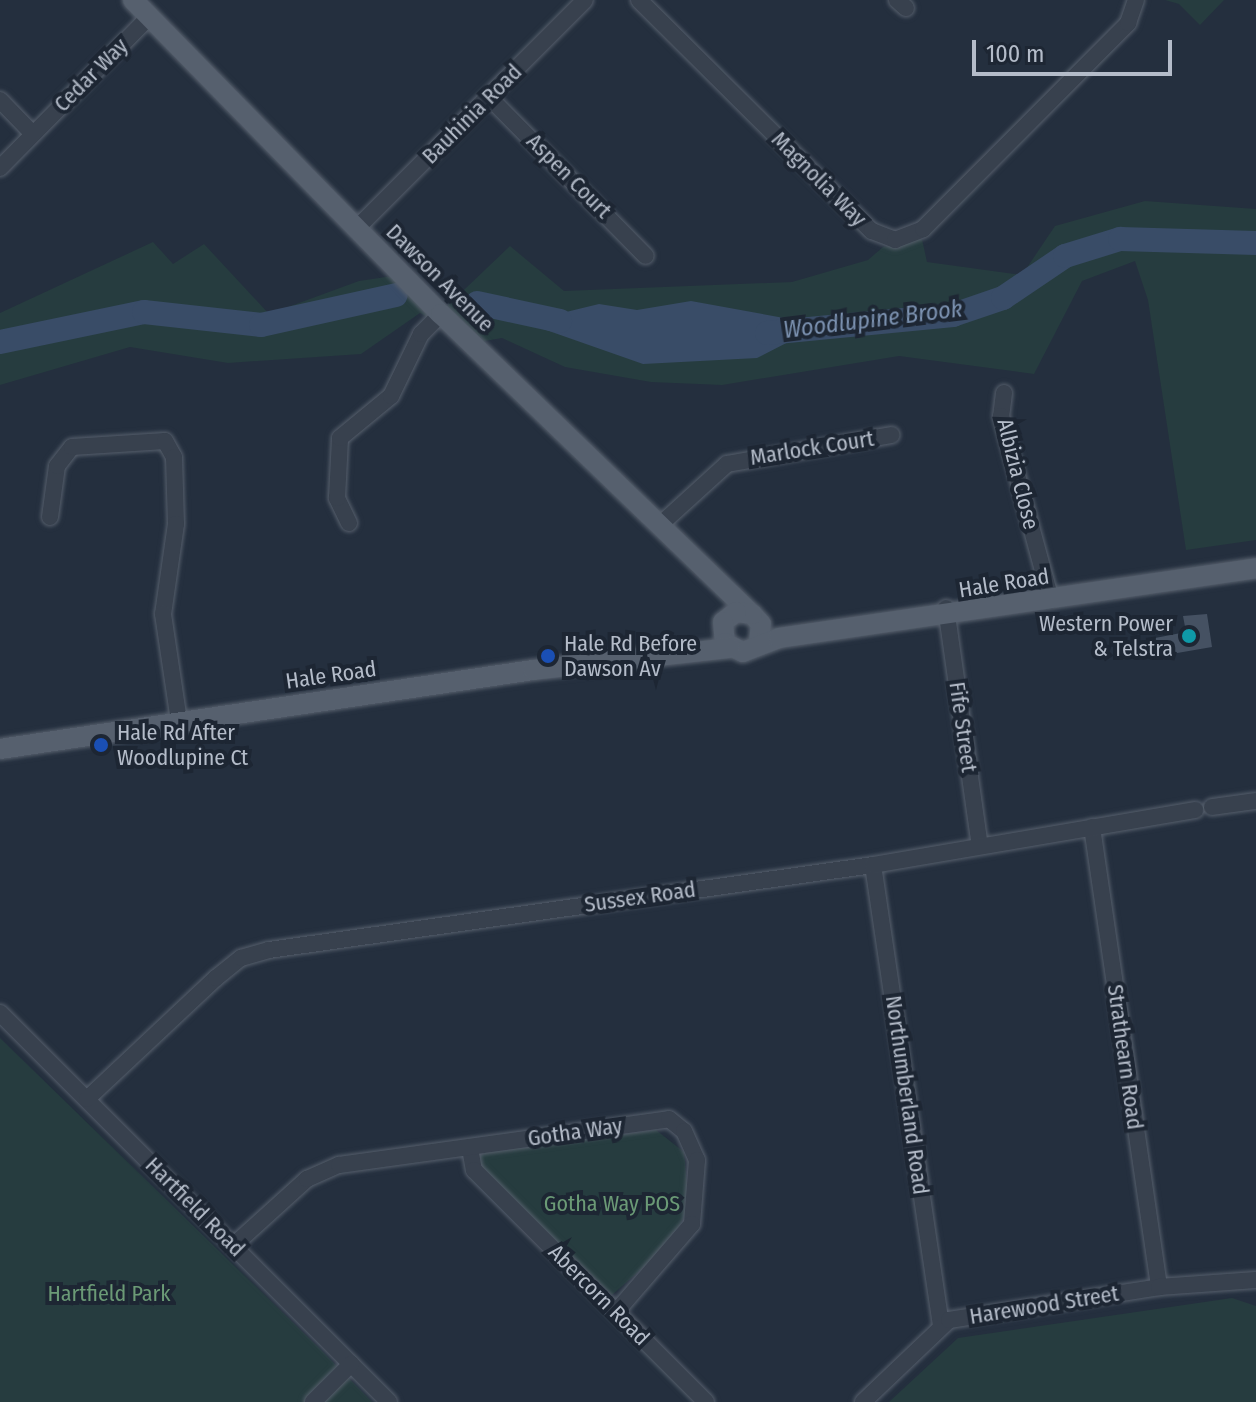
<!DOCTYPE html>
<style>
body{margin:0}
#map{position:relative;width:1256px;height:1402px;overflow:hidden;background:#242f3e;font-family:"Fira Sans Condensed",sans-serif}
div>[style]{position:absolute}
.green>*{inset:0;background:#263c3f}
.water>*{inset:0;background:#394c67}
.river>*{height:24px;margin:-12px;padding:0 12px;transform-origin:12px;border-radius:12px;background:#394c67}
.building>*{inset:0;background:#455162}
.roads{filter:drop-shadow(0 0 2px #565f6c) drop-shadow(0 0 2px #565f6c)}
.minor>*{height:16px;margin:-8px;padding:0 8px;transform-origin:8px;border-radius:8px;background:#38414e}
.major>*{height:20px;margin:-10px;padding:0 10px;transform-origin:10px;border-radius:10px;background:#56606e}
.dots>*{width:22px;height:22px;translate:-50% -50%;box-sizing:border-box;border:4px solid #1d2633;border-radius:50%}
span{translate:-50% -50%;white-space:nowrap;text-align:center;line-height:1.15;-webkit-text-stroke:8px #1d2633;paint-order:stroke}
.street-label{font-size:22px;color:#b4bcc9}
.poi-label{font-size:22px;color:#b4bcc9}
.right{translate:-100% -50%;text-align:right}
.left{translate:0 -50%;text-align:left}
.park-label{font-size:22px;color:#6b9a76}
.water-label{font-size:24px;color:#7c92b1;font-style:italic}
.scale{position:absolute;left:972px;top:40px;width:200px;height:36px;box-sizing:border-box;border:4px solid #b4bcc9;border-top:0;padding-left:10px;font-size:24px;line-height:28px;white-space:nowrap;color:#b4bcc9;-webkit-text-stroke:6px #1d2633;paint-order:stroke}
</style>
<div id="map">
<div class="green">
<i style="clip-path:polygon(1165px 0,1224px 0,1200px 25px,1179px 4px)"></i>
<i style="clip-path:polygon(1145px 201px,1256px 209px,1256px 540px,1186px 550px,1148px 300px,1135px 261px,1082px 281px,1034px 374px,899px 356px,722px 385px,651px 382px,565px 367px,502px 338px,479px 342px,420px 313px,361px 354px,228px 363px,130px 347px,0 385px,0 313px,153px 242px,173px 264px,204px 244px,269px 314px,359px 281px,406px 274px,445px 308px,510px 246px,564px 291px,792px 282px,868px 260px,883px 247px,922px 239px,927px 262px,1022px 275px,1055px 226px)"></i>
<i style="clip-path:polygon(0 1038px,319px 1348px,372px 1402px,0 1402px)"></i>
<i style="clip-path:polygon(656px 1130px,684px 1152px,689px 1207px,670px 1244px,612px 1295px,477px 1168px,477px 1157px,487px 1152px)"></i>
<i style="clip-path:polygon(1232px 1298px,1256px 1306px,1256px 1402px,889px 1402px,958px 1338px)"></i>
</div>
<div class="water">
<i style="clip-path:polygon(691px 301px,784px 318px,798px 337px,757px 358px,643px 364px,529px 324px,531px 309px,566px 312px,599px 304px,637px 310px)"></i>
</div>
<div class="river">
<i style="left:477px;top:303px;width:85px;rotate:12.2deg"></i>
<i style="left:767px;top:333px;width:187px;rotate:-5.5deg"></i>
<i style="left:953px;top:315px;width:53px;rotate:-18.8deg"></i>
<i style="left:1003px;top:298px;width:75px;rotate:-34.1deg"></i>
<i style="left:1065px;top:256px;width:58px;rotate:-17.2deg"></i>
<i style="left:1120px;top:239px;width:136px;rotate:1.7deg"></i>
<i style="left:0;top:342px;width:147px;rotate:-11.8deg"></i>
<i style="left:144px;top:312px;width:118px;rotate:6.3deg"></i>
<i style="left:261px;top:325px;width:138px;rotate:-12.5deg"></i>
</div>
<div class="building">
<i style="clip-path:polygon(1207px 614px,1212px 647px,1154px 657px,1150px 639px,1186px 632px,1183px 616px)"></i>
</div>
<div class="roads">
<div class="minor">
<i style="left:639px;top:0;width:328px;rotate:44.8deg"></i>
<i style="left:872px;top:231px;width:25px;rotate:21deg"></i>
<i style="left:895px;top:240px;width:30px;rotate:-21deg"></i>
<i style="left:923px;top:229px;width:291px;rotate:-45.1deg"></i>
<i style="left:1128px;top:23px;width:24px;rotate:-71deg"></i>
<i style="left:897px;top:0;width:12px;rotate:42deg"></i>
<i style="left:489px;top:97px;width:223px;rotate:45.4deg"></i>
<i style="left:0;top:100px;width:47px;rotate:45.9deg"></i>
<i style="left:0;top:168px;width:212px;rotate:-45.4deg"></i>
<i style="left:357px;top:228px;width:322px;rotate:-45deg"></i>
<i style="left:1004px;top:393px;width:23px;rotate:97deg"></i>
<i style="left:1001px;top:416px;width:191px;rotate:74.8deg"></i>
<i style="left:50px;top:517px;width:51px;rotate:-82.2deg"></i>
<i style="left:57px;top:466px;width:24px;rotate:-52deg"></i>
<i style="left:72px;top:447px;width:93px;rotate:-3.7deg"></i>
<i style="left:165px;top:441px;width:18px;rotate:61deg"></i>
<i style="left:174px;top:457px;width:67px;rotate:88.3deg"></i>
<i style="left:176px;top:524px;width:91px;rotate:98.2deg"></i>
<i style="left:163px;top:614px;width:108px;rotate:81.5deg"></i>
<i style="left:349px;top:523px;width:28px;rotate:-116deg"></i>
<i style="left:337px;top:498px;width:60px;rotate:-87.1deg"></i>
<i style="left:340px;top:438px;width:66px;rotate:-39.5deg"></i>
<i style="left:391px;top:396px;width:69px;rotate:-64.2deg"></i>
<i style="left:421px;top:334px;width:28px;rotate:-45deg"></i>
<i style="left:661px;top:524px;width:89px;rotate:-42.3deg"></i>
<i style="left:727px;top:464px;width:167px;rotate:-10deg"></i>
<i style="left:946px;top:608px;width:240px;rotate:81.9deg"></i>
<i style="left:1212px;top:807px;width:44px;rotate:-7.8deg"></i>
<i style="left:1092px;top:827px;width:465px;rotate:81.7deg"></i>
<i style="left:873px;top:865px;width:465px;rotate:81.6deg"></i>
<i style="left:0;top:1013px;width:550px;rotate:45deg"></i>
<i style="left:87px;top:1099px;width:177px;rotate:-43.2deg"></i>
<i style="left:216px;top:978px;width:32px;rotate:-39deg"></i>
<i style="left:241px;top:958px;width:29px;rotate:-16deg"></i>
<i style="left:269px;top:950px;width:610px;rotate:-8.01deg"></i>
<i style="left:873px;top:865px;width:327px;rotate:-9.7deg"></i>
<i style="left:470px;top:1148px;width:22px;rotate:80deg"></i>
<i style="left:474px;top:1170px;width:328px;rotate:45deg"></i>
<i style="left:233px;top:1246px;width:100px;rotate:-42.2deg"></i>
<i style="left:307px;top:1179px;width:35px;rotate:-24deg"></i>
<i style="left:339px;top:1165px;width:333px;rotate:-7.9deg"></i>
<i style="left:669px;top:1119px;width:19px;rotate:39deg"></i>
<i style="left:684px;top:1131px;width:32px;rotate:66deg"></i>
<i style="left:697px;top:1160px;width:64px;rotate:94.5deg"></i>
<i style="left:692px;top:1224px;width:115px;rotate:130.8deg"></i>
<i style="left:313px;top:1402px;width:54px;rotate:-45deg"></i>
<i style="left:863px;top:1402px;width:119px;rotate:-43.6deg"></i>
<i style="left:949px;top:1320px;width:213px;rotate:-8.9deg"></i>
<i style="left:1159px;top:1287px;width:97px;rotate:-4.1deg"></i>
</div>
<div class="major">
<i style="left:133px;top:0;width:440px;rotate:45.6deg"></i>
<i style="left:441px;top:314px;width:432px;rotate:44deg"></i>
<i style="left:759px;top:642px;width:18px;rotate:-84deg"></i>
<i style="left:761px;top:624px;width:13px;rotate:-132deg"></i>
<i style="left:752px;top:614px;width:16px;rotate:-173deg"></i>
<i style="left:736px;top:612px;width:16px;rotate:142deg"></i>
<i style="left:723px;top:622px;width:21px;rotate:85deg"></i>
<i style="left:725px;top:643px;width:20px;rotate:27deg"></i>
<i style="left:743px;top:652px;width:39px;rotate:-21deg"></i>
<i style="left:779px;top:638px;width:482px;rotate:-8.3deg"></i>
<i style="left:0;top:749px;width:539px;rotate:-8.43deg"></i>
<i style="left:533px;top:670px;width:198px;rotate:-6.4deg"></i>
</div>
</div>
<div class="dots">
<i style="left:1189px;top:636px;background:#0f9aa8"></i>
<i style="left:548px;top:656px;background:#1a4fb4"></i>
<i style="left:101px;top:745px;background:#1a4fb4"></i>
</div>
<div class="street-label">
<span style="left:91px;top:75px;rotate:-45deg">Cedar Way</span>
<span style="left:472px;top:114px;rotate:-45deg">Bauhinia Road</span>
<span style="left:569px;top:176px;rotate:45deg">Aspen Court</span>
<span style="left:819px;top:179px;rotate:45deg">Magnolia Way</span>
<span style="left:440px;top:278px;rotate:45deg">Dawson Avenue</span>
<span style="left:812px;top:448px;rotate:-9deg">Marlock Court</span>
<span style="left:1018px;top:474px;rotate:76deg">Albizia Close</span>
<span style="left:1004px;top:583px;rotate:-9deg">Hale Road</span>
<span style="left:331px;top:675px;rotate:-8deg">Hale Road</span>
<span style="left:963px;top:727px;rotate:82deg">Fife Street</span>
<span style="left:640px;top:897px;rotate:-8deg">Sussex Road</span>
<span style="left:1125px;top:1057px;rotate:82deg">Strathearn Road</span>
<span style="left:907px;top:1095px;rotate:82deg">Northumberland Road</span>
<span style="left:575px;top:1132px;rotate:-8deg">Gotha Way</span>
<span style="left:195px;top:1207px;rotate:45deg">Hartfield Road</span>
<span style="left:599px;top:1295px;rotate:45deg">Abercorn Road</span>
<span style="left:1044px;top:1305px;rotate:-9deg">Harewood Street</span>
</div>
<div class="poi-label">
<span class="right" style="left:1173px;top:636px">Western Power<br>&amp; Telstra</span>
<span class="left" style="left:564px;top:656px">Hale Rd Before<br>Dawson Av</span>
<span class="left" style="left:117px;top:745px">Hale Rd After<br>Woodlupine Ct</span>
</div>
<div class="park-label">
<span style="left:612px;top:1204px">Gotha Way POS</span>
<span style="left:109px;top:1294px">Hartfield Park</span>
</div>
<div class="water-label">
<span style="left:873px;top:320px;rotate:-7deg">Woodlupine Brook</span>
</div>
<div class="scale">100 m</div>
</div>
